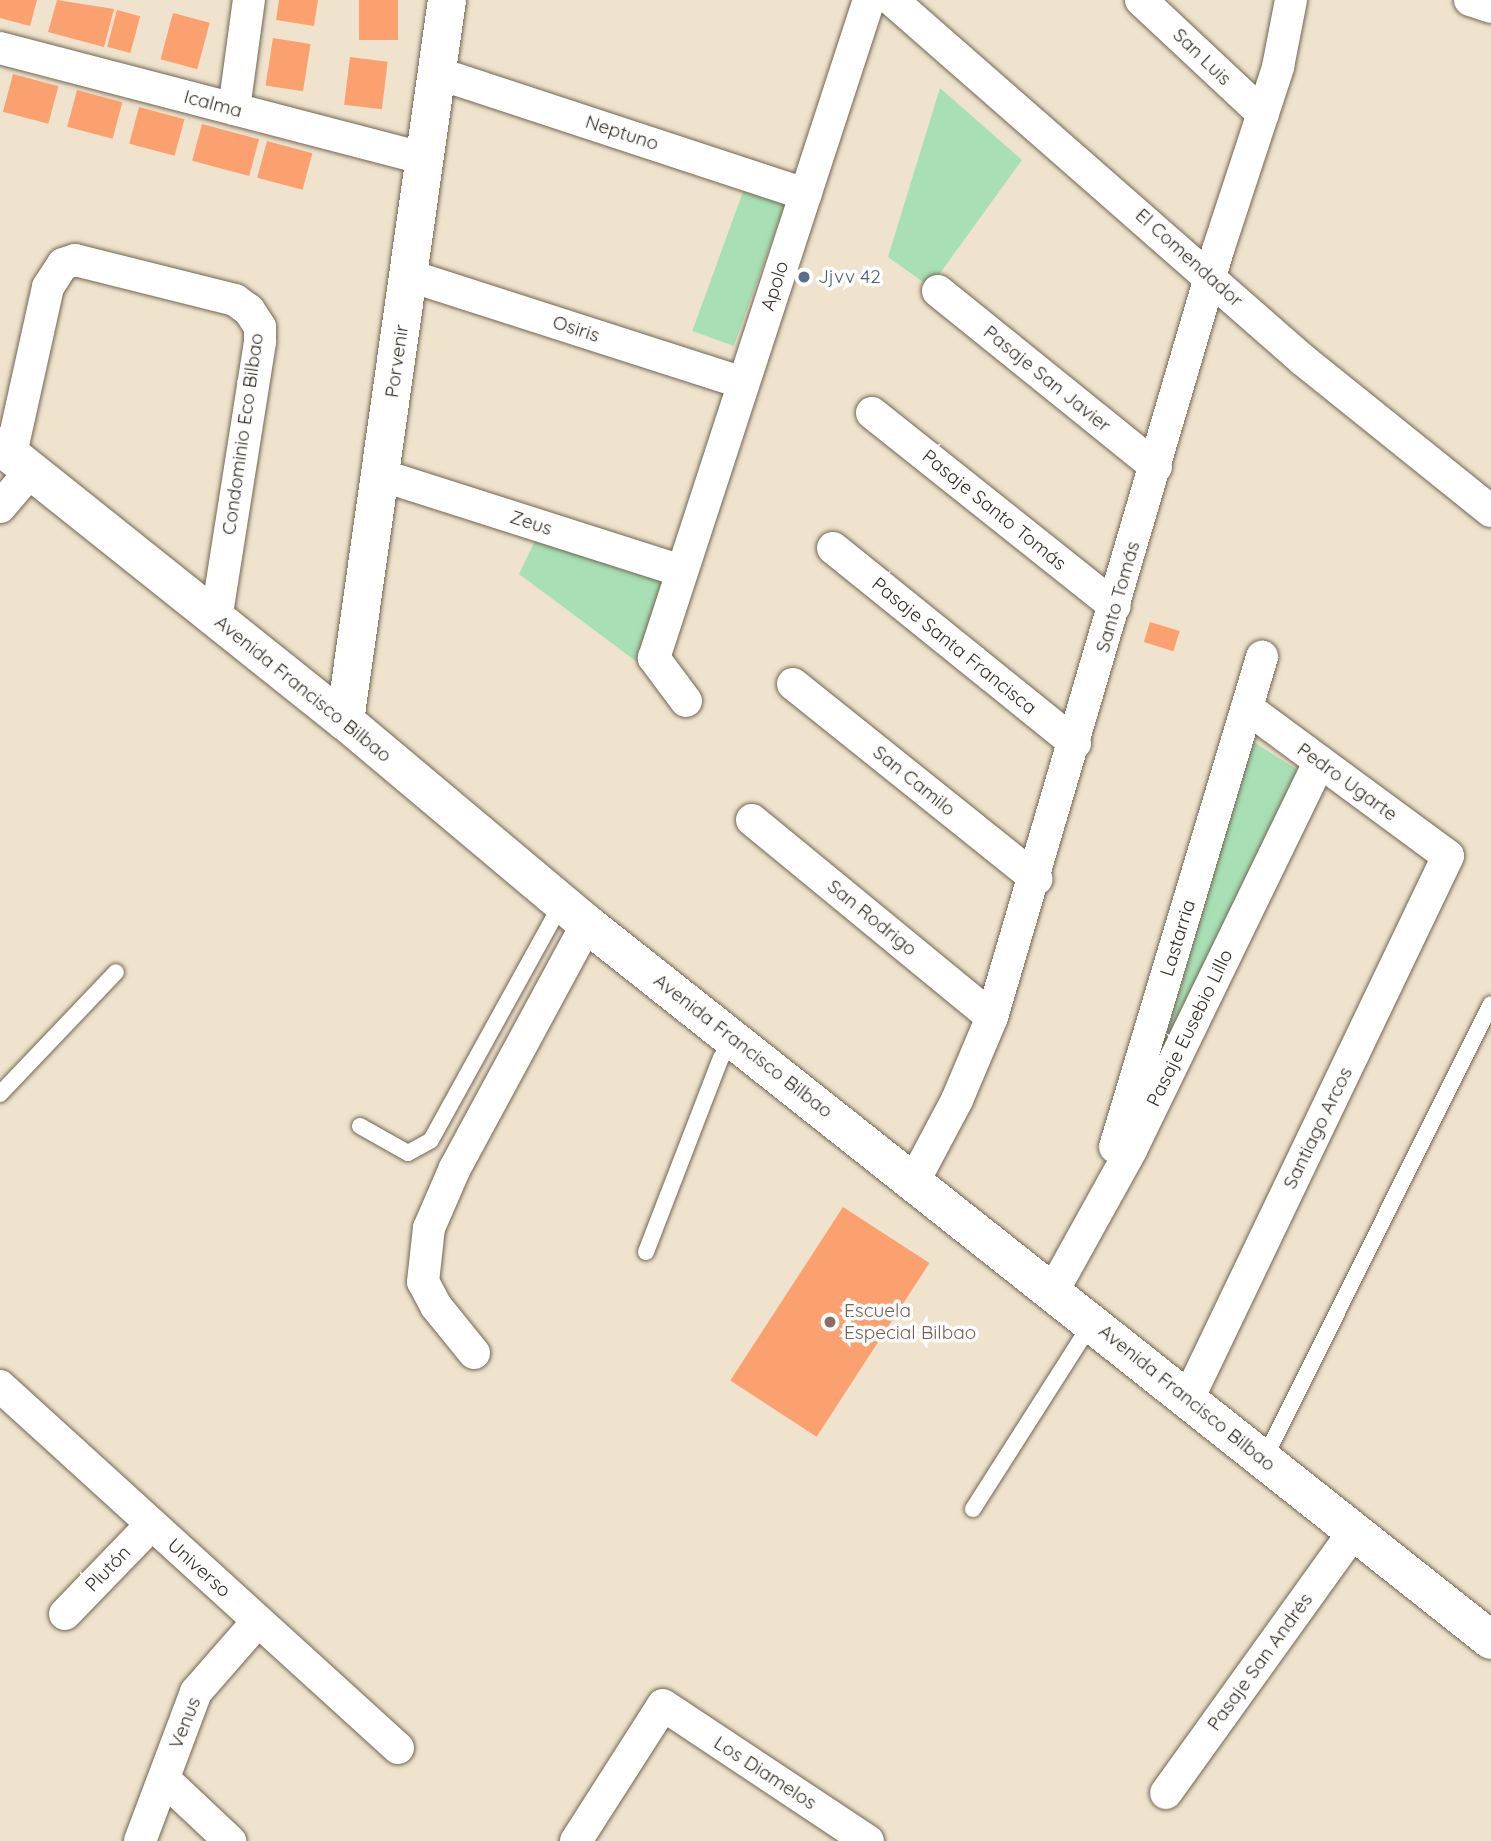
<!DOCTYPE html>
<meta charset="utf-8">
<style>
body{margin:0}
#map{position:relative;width:1491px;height:1841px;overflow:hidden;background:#efe3cd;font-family:Quicksand,sans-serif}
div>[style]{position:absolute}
.green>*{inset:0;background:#a8dfb4;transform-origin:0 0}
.building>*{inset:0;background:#fba16f;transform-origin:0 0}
.roads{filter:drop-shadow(0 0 2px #716653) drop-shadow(0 0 2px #716653)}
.lane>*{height:16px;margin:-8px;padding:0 8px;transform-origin:8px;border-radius:8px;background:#fff}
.street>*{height:32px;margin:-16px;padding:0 16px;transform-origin:16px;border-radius:16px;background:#fff}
.secondary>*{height:38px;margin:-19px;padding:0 19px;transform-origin:19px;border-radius:19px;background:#fff}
.dots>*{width:19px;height:19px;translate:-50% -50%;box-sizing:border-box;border:4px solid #fff;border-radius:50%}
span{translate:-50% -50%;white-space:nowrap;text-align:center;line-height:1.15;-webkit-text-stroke:7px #fff;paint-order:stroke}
.street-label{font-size:19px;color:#302b22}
.service-label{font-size:19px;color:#4e5e75}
.left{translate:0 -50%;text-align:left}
.education-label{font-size:19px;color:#785e54}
</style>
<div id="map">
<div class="green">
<i style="clip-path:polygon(940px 88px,1022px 160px,930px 287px,888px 257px)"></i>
<i style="left:744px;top:189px;width:44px;height:151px;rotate:20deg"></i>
<i style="clip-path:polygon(535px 541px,678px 583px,641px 665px,519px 574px)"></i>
<i style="clip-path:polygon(1252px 741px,1301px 772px,1148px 1094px)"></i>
</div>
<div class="building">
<i style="clip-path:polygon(0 0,37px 0,30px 26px,0 18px)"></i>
<i style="clip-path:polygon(57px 0,114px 9px,104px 47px,48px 32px)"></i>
<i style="clip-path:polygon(279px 0,318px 0,314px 26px,276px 20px)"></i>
<i style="left:359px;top:0;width:39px;height:40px"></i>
<i style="left:117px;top:10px;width:24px;height:38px;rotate:15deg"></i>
<i style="left:173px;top:13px;width:38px;height:48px;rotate:15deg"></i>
<i style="left:273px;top:38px;width:38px;height:48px;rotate:9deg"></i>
<i style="left:350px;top:57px;width:38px;height:48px;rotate:7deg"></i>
<i style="left:13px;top:74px;width:47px;height:39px;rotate:15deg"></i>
<i style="left:77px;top:90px;width:47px;height:38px;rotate:15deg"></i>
<i style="left:139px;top:107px;width:47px;height:38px;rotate:15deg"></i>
<i style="left:202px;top:124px;width:59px;height:38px;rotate:15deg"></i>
<i style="left:267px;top:141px;width:47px;height:38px;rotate:15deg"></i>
<i style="left:1150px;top:622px;width:31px;height:21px;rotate:17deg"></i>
<i style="left:843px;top:1207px;width:103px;height:207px;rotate:33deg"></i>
</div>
<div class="roads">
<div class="lane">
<i style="left:0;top:1094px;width:168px;rotate:-46.4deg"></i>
<i style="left:360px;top:1126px;width:55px;rotate:29.4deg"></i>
<i style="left:408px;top:1153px;width:26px;rotate:-29deg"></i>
<i style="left:431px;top:1140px;width:271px;rotate:-61.1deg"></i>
<i style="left:646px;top:1252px;width:208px;rotate:-68.9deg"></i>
<i style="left:721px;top:1058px;width:23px;rotate:-59deg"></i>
<i style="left:1264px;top:1459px;width:508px;rotate:-63.49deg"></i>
<i style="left:973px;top:1509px;width:222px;rotate:-57.5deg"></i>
</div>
<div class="street">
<i style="left:892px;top:0;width:546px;rotate:41.22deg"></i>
<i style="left:1303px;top:360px;width:241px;rotate:38.8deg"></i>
<i style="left:1141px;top:0;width:167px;rotate:43.1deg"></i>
<i style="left:1470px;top:0;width:22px;rotate:18deg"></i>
<i style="left:0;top:48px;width:440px;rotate:14.6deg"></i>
<i style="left:437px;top:73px;width:388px;rotate:18.2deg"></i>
<i style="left:234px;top:109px;width:110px;rotate:-82.2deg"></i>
<i style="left:410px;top:276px;width:350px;rotate:17.8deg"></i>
<i style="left:938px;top:291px;width:280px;rotate:38.9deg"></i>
<i style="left:872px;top:413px;width:310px;rotate:38.5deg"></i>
<i style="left:11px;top:454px;width:171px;rotate:-77.5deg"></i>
<i style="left:48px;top:287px;width:27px;rotate:-57deg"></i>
<i style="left:63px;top:264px;width:13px;rotate:-18deg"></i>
<i style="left:75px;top:260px;width:165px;rotate:14deg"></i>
<i style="left:235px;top:300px;width:17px;rotate:36deg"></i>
<i style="left:249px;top:310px;width:20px;rotate:57deg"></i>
<i style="left:260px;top:327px;width:15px;rotate:90deg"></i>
<i style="left:260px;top:342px;width:280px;rotate:99deg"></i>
<i style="left:381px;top:475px;width:315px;rotate:17.7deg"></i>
<i style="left:0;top:507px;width:48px;rotate:-49.3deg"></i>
<i style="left:833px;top:548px;width:311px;rotate:38.9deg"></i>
<i style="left:793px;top:684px;width:312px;rotate:38.7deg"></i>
<i style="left:686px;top:701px;width:54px;rotate:-126.7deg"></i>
<i style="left:654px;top:658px;width:692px;rotate:-71.91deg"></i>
<i style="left:752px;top:820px;width:310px;rotate:39.4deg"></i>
<i style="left:1115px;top:1147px;width:512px;rotate:-73.3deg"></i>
<i style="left:914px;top:1181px;width:92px;rotate:-62deg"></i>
<i style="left:957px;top:1100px;width:90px;rotate:-67.1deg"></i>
<i style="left:992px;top:1017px;width:800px;rotate:-73.58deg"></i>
<i style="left:1218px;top:250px;width:193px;rotate:-71.8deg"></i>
<i style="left:1278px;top:67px;width:68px;rotate:-79deg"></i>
<i style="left:1053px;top:1291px;width:161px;rotate:-61deg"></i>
<i style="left:1131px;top:1150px;width:431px;rotate:-64.1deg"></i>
<i style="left:474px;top:1353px;width:60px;rotate:-129deg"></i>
<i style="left:436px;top:1306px;width:27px;rotate:-118deg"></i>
<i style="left:423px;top:1282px;width:54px;rotate:-83.7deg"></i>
<i style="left:429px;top:1228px;width:65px;rotate:-66.6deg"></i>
<i style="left:455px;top:1168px;width:277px;rotate:-61.6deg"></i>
<i style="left:0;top:1386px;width:538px;rotate:42.29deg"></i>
<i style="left:1188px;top:1399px;width:602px;rotate:-64.41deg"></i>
<i style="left:1448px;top:856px;width:250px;rotate:-143.6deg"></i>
<i style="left:65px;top:1614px;width:124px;rotate:-46deg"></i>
<i style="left:164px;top:1779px;width:91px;rotate:43.2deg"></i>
<i style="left:1166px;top:1793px;width:322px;rotate:-54.3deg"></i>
<i style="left:140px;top:1841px;width:159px;rotate:-69.4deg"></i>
<i style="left:196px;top:1692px;width:94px;rotate:-48.9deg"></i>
<i style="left:576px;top:1841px;width:161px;rotate:-57.4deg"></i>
<i style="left:663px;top:1705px;width:246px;rotate:33.6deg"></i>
</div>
<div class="secondary">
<i style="left:0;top:446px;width:441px;rotate:38.6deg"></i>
<i style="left:345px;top:721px;width:316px;rotate:40deg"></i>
<i style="left:587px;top:924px;width:1153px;rotate:38.38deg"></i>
<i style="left:345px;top:721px;width:728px;rotate:-81.95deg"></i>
</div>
</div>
<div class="dots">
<i style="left:804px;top:277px;background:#5c6f8a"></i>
<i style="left:830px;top:1322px;background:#8d6e63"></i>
</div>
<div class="street-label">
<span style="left:1202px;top:57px;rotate:44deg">San Luis</span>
<span style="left:213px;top:104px;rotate:15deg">Icalma</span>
<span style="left:622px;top:133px;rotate:18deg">Neptuno</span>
<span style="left:1189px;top:258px;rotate:42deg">El Comendador</span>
<span style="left:775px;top:286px;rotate:-72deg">Apolo</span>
<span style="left:576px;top:329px;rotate:18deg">Osiris</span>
<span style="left:397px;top:361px;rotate:-82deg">Porvenir</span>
<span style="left:1047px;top:379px;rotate:39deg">Pasaje San Javier</span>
<span style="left:243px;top:434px;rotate:-82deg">Condominio Eco Bilbao</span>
<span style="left:994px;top:510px;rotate:39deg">Pasaje Santo Tomás</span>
<span style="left:531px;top:523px;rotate:18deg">Zeus</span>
<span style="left:1118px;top:597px;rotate:-74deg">Santo Tomás</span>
<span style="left:954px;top:646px;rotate:39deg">Pasaje Santa Francisca</span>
<span style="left:303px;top:689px;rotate:39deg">Avenida Francisco Bilbao</span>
<span style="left:914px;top:781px;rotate:39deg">San Camilo</span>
<span style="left:1347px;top:782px;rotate:36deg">Pedro Ugarte</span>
<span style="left:872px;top:918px;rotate:39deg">San Rodrigo</span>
<span style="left:1178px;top:938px;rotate:-73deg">Lastarria</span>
<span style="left:1190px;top:1028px;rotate:-64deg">Pasaje Eusebio Lillo</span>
<span style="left:743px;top:1046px;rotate:38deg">Avenida Francisco Bilbao</span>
<span style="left:1318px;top:1128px;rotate:-64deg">Santiago Arcos</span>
<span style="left:1187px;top:1398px;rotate:39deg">Avenida Francisco Bilbao</span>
<span style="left:199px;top:1568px;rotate:42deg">Universo</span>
<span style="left:108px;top:1569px;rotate:-46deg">Plutón</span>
<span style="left:1260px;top:1662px;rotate:-54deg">Pasaje San Andrés</span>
<span style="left:185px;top:1723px;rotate:-68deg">Venus</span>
<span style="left:765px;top:1773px;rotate:33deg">Los Diamelos</span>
</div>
<div class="service-label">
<span class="left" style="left:818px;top:277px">Jjvv 42</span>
</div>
<div class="education-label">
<span class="left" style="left:844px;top:1322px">Escuela<br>Especial Bilbao</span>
</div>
</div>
